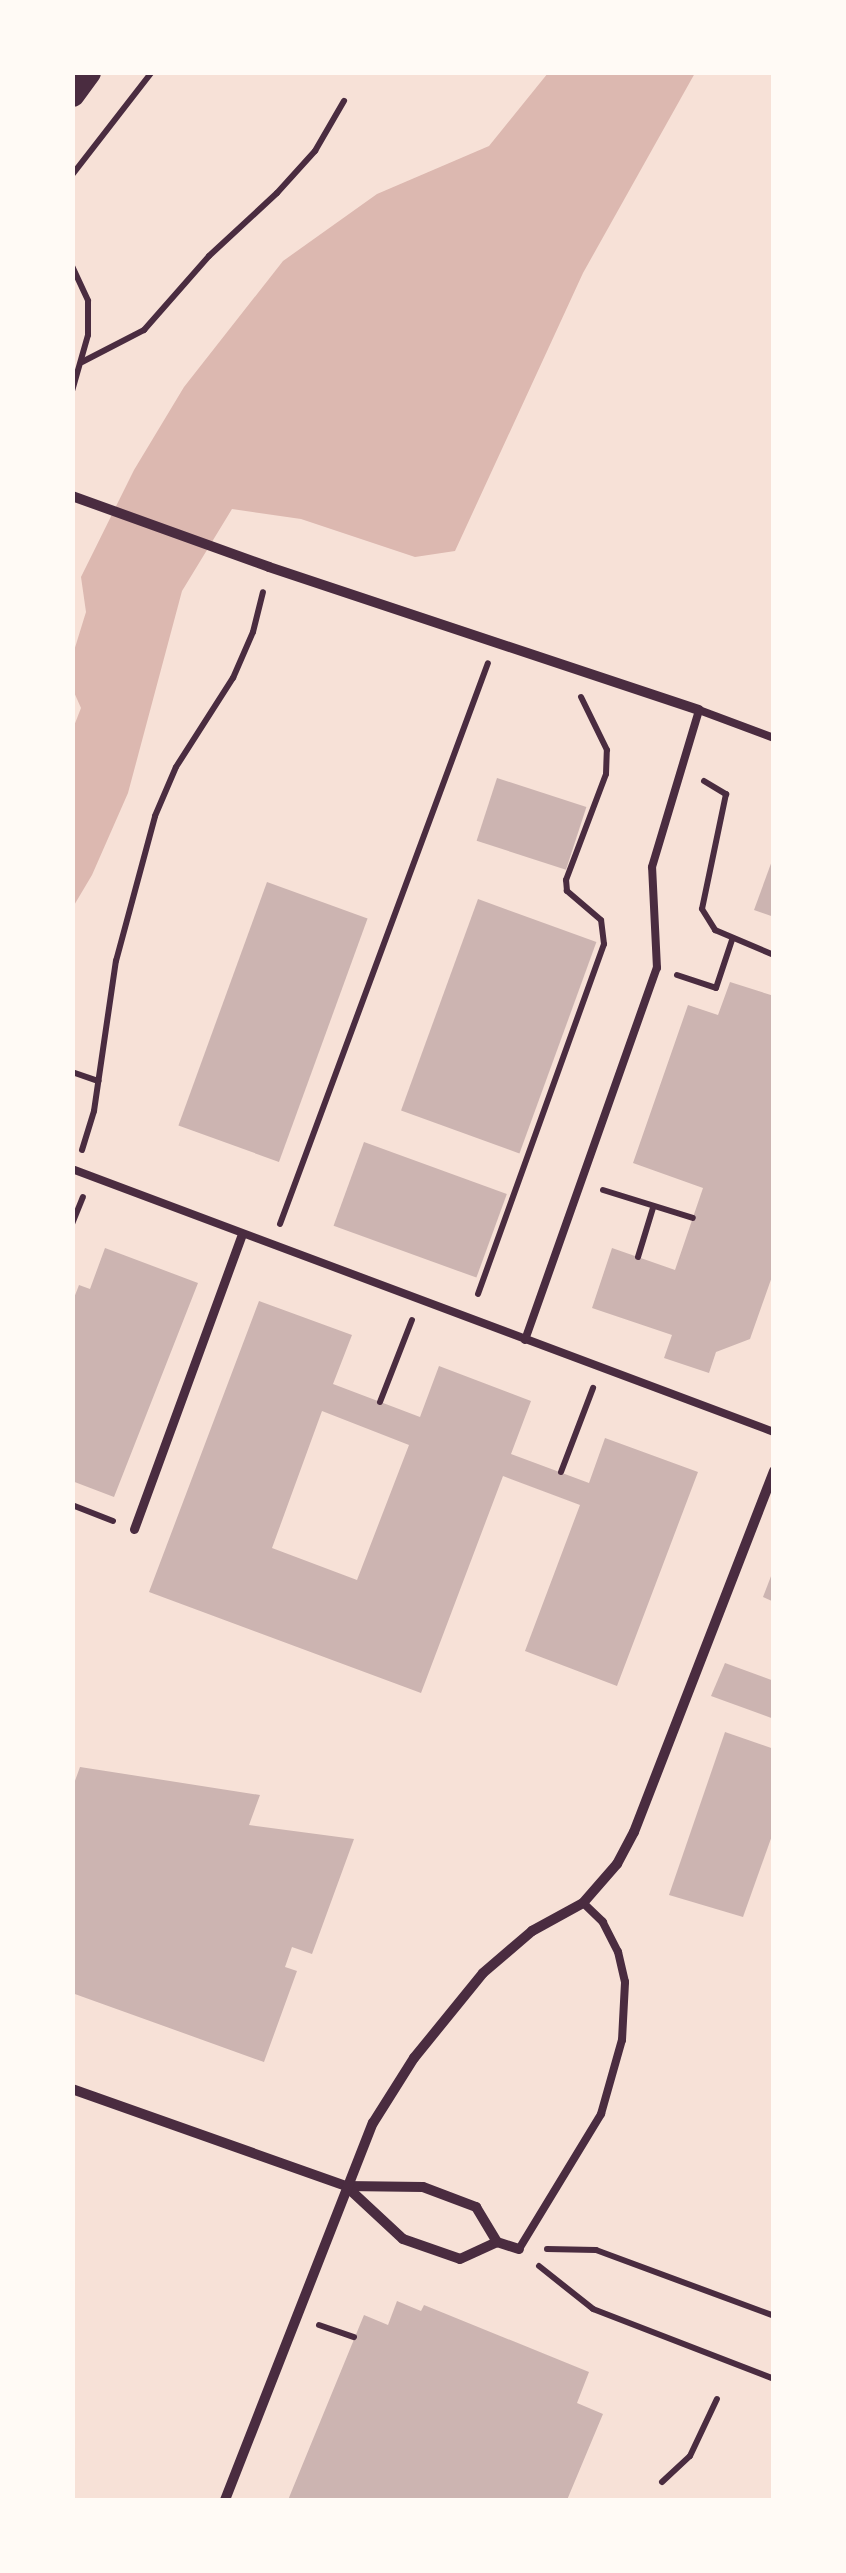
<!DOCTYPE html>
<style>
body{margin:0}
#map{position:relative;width:846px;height:2573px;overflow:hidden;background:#f7e1d7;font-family:"Zilla Slab",serif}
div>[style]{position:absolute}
.water>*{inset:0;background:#dcb8b0}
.building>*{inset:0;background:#ccb4b1;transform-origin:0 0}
.path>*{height:6px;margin:-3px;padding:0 3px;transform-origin:3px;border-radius:3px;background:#4a2c40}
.service>*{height:8px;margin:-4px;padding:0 4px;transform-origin:4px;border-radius:4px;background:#4a2c40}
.pedestrian>*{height:9px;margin:-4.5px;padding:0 4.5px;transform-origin:4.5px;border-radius:4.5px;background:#4a2c40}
.minor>*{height:10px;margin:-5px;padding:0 5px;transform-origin:5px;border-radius:5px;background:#4a2c40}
.primary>*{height:25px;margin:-12.5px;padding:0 12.5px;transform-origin:12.5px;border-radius:12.5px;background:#4a2c40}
span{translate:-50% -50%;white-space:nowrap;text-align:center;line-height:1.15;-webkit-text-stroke:10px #fffaf5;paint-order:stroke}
.frame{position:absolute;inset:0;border:75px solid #fffaf5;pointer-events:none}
</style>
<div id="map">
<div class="water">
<i style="clip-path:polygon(548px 73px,695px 73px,583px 273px,455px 551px,415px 557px,301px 519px,232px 509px,182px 591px,128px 793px,92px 875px,73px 907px,72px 731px,81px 708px,73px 690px,73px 654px,86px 612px,81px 577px,134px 470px,184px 387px,283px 261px,377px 194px,489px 146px)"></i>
</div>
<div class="building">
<i style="left:497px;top:778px;width:94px;height:66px;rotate:18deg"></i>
<i style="clip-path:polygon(773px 858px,774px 858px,774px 917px,754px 910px)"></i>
<i style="left:267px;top:882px;width:107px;height:259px;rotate:20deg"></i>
<i style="left:478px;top:899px;width:126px;height:225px;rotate:20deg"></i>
<i style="clip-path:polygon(730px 982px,774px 996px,774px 1271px,750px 1339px,716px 1352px,709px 1373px,664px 1358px,672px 1335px,592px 1308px,612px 1248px,675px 1270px,703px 1188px,633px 1163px,688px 1005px,718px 1015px)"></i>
<i style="left:364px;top:1142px;width:152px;height:89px;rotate:20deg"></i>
<i style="clip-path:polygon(105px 1248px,198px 1283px,114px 1497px,72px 1481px,72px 1303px,79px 1285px,90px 1289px)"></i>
<i style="clip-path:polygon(evenodd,259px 1301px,352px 1335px,333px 1384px,420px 1417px,439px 1366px,531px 1401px,511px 1454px,589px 1483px,605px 1438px,698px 1472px,617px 1686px,525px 1651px,580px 1505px,503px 1476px,421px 1693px,149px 1592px,259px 1301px,322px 1411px,409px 1445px,357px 1580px,272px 1548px,322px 1411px)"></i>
<i style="clip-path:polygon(773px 1571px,774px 1571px,774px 1602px,763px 1597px)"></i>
<i style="clip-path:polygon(725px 1663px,774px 1681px,774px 1719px,711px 1696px)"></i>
<i style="clip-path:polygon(725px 1732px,774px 1749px,774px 1830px,743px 1917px,669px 1895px)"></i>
<i style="clip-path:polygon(80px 1767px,260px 1795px,249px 1825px,354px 1839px,312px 1954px,292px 1947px,285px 1967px,297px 1971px,264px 2062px,72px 1993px,72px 1789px)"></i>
<i style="clip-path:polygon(397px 2301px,421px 2311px,424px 2305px,589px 2372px,577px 2403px,603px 2414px,567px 2500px,288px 2500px,364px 2315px,388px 2325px)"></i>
</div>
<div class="path">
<i style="left:72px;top:175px;width:130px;rotate:-52.2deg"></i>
<i style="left:72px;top:266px;width:38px;rotate:65deg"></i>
<i style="left:88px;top:301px;width:34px;rotate:90deg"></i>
<i style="left:88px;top:335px;width:58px;rotate:105.9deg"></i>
<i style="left:82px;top:362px;width:70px;rotate:-27.3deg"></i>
<i style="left:144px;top:330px;width:98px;rotate:-48.7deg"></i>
<i style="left:209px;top:256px;width:93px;rotate:-42.8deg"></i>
<i style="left:277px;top:193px;width:57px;rotate:-47.9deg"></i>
<i style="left:315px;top:151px;width:58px;rotate:-59.9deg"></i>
<i style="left:704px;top:781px;width:26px;rotate:31deg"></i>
<i style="left:726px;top:794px;width:117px;rotate:101.8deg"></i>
<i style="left:702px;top:909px;width:25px;rotate:58deg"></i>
<i style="left:715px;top:930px;width:64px;rotate:23deg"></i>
<i style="left:677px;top:975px;width:41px;rotate:18.4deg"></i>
<i style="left:716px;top:988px;width:51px;rotate:-71.6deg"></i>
<i style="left:72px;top:1072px;width:28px;rotate:19deg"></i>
<i style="left:82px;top:1150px;width:41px;rotate:-72.9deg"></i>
<i style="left:94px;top:1111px;width:152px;rotate:-81.7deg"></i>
<i style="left:116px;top:961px;width:150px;rotate:-74.9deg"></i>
<i style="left:155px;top:816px;width:53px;rotate:-66.8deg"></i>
<i style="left:176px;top:767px;width:106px;rotate:-57.4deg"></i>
<i style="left:233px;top:678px;width:50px;rotate:-66.5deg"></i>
<i style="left:253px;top:632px;width:41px;rotate:-76deg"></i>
<i style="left:603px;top:1190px;width:94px;rotate:17.3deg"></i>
<i style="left:72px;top:1224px;width:29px;rotate:-68deg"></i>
<i style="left:280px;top:1224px;width:598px;rotate:-69.66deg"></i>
<i style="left:638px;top:1257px;width:51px;rotate:-73deg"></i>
<i style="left:478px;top:1294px;width:372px;rotate:-70.2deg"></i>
<i style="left:604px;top:944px;width:24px;rotate:-97deg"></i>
<i style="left:601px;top:920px;width:45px;rotate:-139.5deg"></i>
<i style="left:567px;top:891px;width:11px;rotate:-95deg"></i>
<i style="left:566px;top:880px;width:113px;rotate:-69.3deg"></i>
<i style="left:606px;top:774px;width:24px;rotate:-88deg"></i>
<i style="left:607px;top:750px;width:59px;rotate:-116.1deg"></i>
<i style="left:380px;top:1402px;width:88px;rotate:-68.7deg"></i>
<i style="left:561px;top:1472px;width:90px;rotate:-69.1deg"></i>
<i style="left:72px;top:1505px;width:44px;rotate:21.3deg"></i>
<i style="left:547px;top:2249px;width:49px;rotate:1.2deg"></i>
<i style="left:596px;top:2250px;width:190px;rotate:20.3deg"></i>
<i style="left:539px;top:2266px;width:69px;rotate:38.5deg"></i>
<i style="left:593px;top:2309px;width:194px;rotate:21.1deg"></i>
<i style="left:319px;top:2325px;width:37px;rotate:19deg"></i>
<i style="left:662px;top:2482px;width:38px;rotate:-43deg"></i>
<i style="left:690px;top:2456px;width:63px;rotate:-64.7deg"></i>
</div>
<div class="service">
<i style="left:72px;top:1169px;width:750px;rotate:20.54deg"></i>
<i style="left:525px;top:1340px;width:395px;rotate:-70.5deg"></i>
<i style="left:657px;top:968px;width:101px;rotate:-92.8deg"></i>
<i style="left:652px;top:867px;width:164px;rotate:-73.3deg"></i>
<i style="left:699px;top:710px;width:80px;rotate:20.5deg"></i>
<i style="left:519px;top:2249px;width:158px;rotate:-58.7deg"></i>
<i style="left:601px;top:2114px;width:77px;rotate:-74.2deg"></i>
<i style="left:622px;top:2040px;width:58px;rotate:-87deg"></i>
<i style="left:625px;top:1982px;width:31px;rotate:-103deg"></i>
<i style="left:618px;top:1952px;width:34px;rotate:-117deg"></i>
<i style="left:603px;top:1922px;width:28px;rotate:-136deg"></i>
</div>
<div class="pedestrian">
<i style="left:134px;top:1529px;width:314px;rotate:-69.9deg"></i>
</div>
<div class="minor">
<i style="left:72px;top:496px;width:209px;rotate:19.8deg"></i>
<i style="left:269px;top:567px;width:453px;rotate:18.4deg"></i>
<i style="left:72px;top:2089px;width:291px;rotate:19.5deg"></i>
<i style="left:346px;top:2186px;width:77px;rotate:0.7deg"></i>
<i style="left:423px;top:2187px;width:57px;rotate:20.7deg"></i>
<i style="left:476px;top:2207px;width:41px;rotate:59deg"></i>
<i style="left:347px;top:2187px;width:76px;rotate:42.9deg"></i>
<i style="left:403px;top:2239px;width:60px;rotate:19.3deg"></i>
<i style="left:460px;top:2259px;width:41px;rotate:-24.7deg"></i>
<i style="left:497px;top:2242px;width:23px;rotate:18deg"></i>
<i style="left:225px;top:2500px;width:405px;rotate:-68.6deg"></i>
<i style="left:373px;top:2123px;width:77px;rotate:-57.8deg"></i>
<i style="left:414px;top:2058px;width:109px;rotate:-50.9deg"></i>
<i style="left:483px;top:1973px;width:65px;rotate:-40.6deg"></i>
<i style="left:532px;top:1931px;width:58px;rotate:-28.8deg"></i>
<i style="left:583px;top:1903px;width:52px;rotate:-48.9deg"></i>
<i style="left:617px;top:1864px;width:36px;rotate:-62deg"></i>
<i style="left:634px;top:1832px;width:387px;rotate:-68.8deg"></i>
</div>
<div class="primary">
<i style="left:72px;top:94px;width:27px;rotate:-54deg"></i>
</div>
<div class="frame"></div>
</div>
